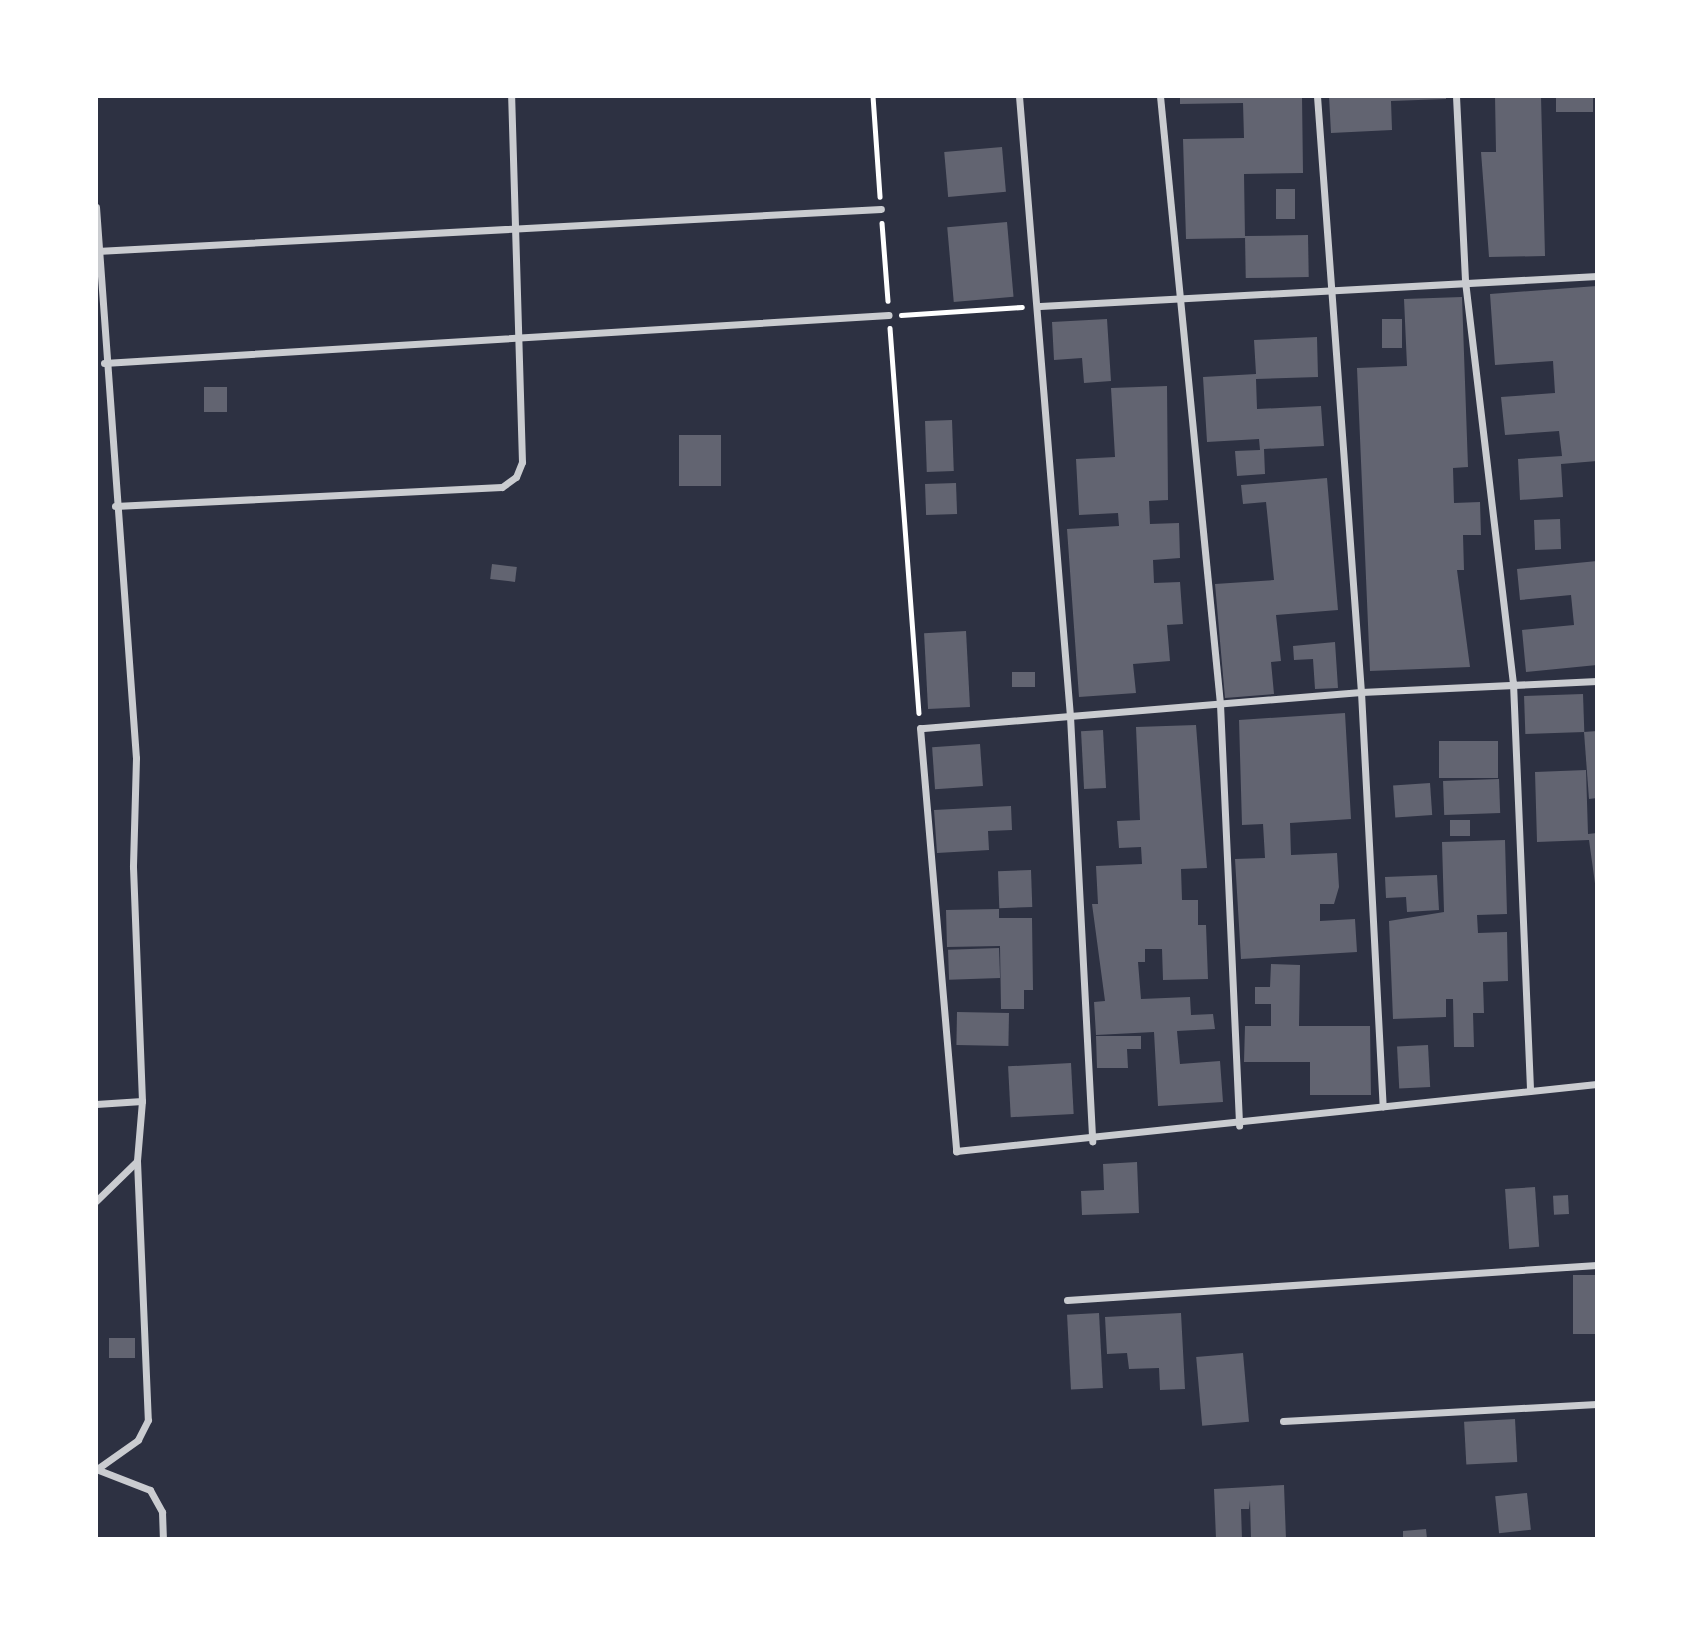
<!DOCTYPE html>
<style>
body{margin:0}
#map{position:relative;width:1693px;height:1635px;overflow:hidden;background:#2d3142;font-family:"DM Sans",sans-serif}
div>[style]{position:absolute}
.building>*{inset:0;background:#626471;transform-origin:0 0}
.path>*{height:4.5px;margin:-2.25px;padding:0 2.25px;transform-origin:2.25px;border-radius:2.25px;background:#fff}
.minor>*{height:7px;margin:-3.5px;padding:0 3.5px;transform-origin:3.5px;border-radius:3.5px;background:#caccd0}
span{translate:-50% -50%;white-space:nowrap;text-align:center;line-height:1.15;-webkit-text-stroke:5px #fff;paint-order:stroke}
.frame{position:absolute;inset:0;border:98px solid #fff;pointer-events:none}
</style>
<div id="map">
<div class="building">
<i style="clip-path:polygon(1180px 96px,1302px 96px,1303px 173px,1244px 174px,1245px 238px,1186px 239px,1183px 139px,1244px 138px,1243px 103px,1180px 104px)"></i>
<i style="clip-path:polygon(1329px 96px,1446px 96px,1446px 99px,1391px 101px,1392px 130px,1331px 133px)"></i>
<i style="clip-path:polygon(1495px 96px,1541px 96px,1545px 256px,1489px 257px,1481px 152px,1496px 152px)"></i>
<i style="left:1556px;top:96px;width:37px;height:16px"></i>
<i style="left:1002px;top:147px;width:45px;height:58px;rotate:85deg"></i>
<i style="left:1276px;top:189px;width:19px;height:30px"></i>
<i style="left:1007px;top:222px;width:75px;height:60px;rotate:85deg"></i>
<i style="left:1308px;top:235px;width:42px;height:63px;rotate:89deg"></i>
<i style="clip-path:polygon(1597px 286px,1597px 461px,1561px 464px,1563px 497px,1520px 500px,1518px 459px,1562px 456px,1559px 431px,1505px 435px,1501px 397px,1555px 393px,1553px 361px,1495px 365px,1490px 294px)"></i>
<i style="clip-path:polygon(1462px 297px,1468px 467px,1453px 468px,1454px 503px,1480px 502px,1481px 535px,1463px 535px,1464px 570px,1457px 570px,1470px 667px,1370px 671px,1357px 368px,1407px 366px,1404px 299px)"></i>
<i style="clip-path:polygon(1107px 319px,1111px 381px,1084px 383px,1082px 358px,1054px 360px,1052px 322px)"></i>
<i style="left:1382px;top:319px;width:20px;height:29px"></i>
<i style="clip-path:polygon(1317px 337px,1318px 377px,1256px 379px,1257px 409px,1321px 406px,1324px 446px,1264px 449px,1265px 474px,1237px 476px,1235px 451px,1260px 450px,1259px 439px,1207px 442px,1203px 377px,1256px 374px,1254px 340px)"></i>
<i style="clip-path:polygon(1167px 386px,1168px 500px,1149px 501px,1150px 524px,1179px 523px,1180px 558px,1153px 560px,1154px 583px,1180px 582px,1183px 624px,1167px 625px,1170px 661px,1133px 664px,1136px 693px,1079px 697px,1067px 529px,1119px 526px,1118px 513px,1079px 515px,1076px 459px,1115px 457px,1111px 388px)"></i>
<i style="left:204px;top:387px;width:23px;height:25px"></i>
<i style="left:952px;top:420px;width:51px;height:27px;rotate:88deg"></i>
<i style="left:679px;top:435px;width:42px;height:51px"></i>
<i style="clip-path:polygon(1327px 478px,1338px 610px,1276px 615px,1281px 661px,1271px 662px,1274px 694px,1225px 698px,1215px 584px,1274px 580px,1266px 502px,1243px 504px,1241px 485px)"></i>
<i style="left:956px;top:483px;width:31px;height:31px;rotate:88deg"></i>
<i style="left:1560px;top:519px;width:30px;height:26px;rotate:88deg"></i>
<i style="clip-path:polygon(1597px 561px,1597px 665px,1526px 672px,1522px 630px,1574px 625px,1571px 595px,1520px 600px,1517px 569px)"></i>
<i style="left:492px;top:564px;width:25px;height:15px;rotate:7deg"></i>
<i style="left:966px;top:631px;width:76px;height:42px;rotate:87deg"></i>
<i style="clip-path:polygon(1335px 642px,1338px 688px,1315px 689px,1313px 659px,1294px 660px,1293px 646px)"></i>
<i style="left:1035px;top:672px;width:15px;height:23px;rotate:90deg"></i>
<i style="left:1583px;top:694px;width:38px;height:59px;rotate:88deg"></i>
<i style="clip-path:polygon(1345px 713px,1351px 819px,1290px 823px,1291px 855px,1337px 853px,1339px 887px,1334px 904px,1320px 904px,1320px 921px,1355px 919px,1357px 952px,1241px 959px,1235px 859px,1265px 858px,1263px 824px,1242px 825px,1239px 720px)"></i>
<i style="clip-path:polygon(1196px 725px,1207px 868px,1181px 869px,1182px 900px,1198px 900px,1198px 925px,1206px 925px,1208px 979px,1163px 980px,1162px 949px,1145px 949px,1145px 962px,1138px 962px,1141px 999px,1190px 997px,1191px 1015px,1213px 1014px,1215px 1029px,1177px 1031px,1180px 1064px,1220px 1061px,1223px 1102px,1158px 1106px,1154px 1032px,1096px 1035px,1094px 1002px,1105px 1001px,1092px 904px,1098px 904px,1096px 866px,1142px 864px,1141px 847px,1119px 848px,1117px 821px,1140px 820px,1136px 727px)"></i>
<i style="left:1103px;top:730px;width:58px;height:22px;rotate:87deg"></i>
<i style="clip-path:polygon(1597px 731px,1597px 798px,1589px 799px,1584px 732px)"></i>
<i style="left:1498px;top:741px;width:37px;height:59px;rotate:90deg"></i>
<i style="left:980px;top:744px;width:42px;height:48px;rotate:86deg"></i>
<i style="clip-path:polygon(1586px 770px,1588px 834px,1597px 833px,1597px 898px,1589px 840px,1537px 842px,1535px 772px)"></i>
<i style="left:1499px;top:779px;width:34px;height:56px;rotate:88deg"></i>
<i style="left:1430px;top:783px;width:32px;height:37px;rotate:86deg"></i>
<i style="clip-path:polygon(1011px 806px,1012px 830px,988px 831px,989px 850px,937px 853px,934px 810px)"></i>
<i style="left:1470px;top:820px;width:16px;height:20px;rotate:90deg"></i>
<i style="clip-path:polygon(1505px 840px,1507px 914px,1477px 915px,1478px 933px,1507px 932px,1508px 981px,1483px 982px,1484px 1013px,1473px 1013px,1474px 1047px,1454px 1047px,1453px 999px,1446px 999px,1446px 1017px,1393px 1019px,1389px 921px,1444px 912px,1442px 842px)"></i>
<i style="left:1031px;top:870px;width:37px;height:33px;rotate:88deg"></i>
<i style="clip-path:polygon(1437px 875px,1439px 910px,1407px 912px,1406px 897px,1386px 898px,1385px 877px)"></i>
<i style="clip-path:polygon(999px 909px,999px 918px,1032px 918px,1033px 990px,1024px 990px,1024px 1009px,1001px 1009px,1000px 946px,947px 947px,946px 910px)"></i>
<i style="left:999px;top:948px;width:30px;height:51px;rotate:88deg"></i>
<i style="clip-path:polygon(1271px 964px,1300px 965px,1299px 1026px,1370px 1026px,1371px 1095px,1310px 1095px,1310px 1062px,1244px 1062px,1245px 1026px,1271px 1026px,1271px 1004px,1255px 1004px,1255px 987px,1270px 987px)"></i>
<i style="left:957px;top:1012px;width:52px;height:33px;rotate:1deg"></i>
<i style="clip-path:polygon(1096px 1036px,1141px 1036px,1141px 1049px,1127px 1049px,1128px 1068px,1097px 1068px)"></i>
<i style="left:1428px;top:1045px;width:42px;height:31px;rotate:87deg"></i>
<i style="left:1071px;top:1063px;width:51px;height:63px;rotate:87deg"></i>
<i style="clip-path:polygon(1137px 1162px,1139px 1213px,1082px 1215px,1081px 1191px,1104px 1190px,1103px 1164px)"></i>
<i style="left:1535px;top:1187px;width:60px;height:30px;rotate:86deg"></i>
<i style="left:1568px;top:1195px;width:19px;height:15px;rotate:87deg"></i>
<i style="left:1597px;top:1275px;width:59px;height:24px;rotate:90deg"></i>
<i style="left:1099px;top:1313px;width:75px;height:32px;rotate:87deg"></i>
<i style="clip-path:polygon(1181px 1313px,1185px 1389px,1160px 1390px,1159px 1368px,1129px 1369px,1127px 1353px,1107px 1354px,1105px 1317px)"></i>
<i style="left:109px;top:1338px;width:26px;height:20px"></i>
<i style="left:1243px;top:1353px;width:69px;height:47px;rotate:85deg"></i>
<i style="left:1515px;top:1419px;width:43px;height:51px;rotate:87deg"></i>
<i style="clip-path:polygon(1284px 1485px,1286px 1539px,1251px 1539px,1250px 1500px,1249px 1509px,1241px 1509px,1242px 1539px,1216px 1539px,1214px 1489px)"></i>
<i style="left:1527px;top:1493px;width:37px;height:32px;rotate:84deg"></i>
<i style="clip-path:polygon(1426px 1529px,1427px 1539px,1403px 1539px,1403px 1531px)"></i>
</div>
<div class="path">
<i style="left:873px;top:96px;width:101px;rotate:86deg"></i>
<i style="left:882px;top:223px;width:78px;rotate:85.6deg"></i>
<i style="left:901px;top:315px;width:121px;rotate:-3.8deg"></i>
<i style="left:890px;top:328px;width:386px;rotate:85.7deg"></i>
</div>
<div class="minor">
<i style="left:1019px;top:96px;width:622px;rotate:85.3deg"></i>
<i style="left:1070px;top:716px;width:426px;rotate:87deg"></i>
<i style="left:1160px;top:96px;width:611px;rotate:84.36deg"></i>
<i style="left:1220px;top:704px;width:422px;rotate:87.4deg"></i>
<i style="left:1317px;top:96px;width:598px;rotate:85.78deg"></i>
<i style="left:1361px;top:692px;width:415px;rotate:87deg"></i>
<i style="left:1456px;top:96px;width:185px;rotate:87.2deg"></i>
<i style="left:1465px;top:281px;width:405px;rotate:83.2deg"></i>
<i style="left:1513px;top:683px;width:408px;rotate:87.6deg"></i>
<i style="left:96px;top:207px;width:552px;rotate:85.85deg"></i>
<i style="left:136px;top:758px;width:109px;rotate:91.6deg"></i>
<i style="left:133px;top:867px;width:234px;rotate:87.8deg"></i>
<i style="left:97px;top:251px;width:785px;rotate:-3.07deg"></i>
<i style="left:1040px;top:306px;width:558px;rotate:-3.08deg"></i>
<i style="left:104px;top:363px;width:786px;rotate:-3.5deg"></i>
<i style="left:115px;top:506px;width:387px;rotate:-2.8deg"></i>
<i style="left:502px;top:487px;width:17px;rotate:-36deg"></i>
<i style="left:516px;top:477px;width:16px;rotate:-68deg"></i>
<i style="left:522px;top:462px;width:366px;rotate:-91.7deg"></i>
<i style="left:1597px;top:681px;width:236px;rotate:177.3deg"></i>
<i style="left:1361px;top:692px;width:442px;rotate:175.3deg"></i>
<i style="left:920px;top:728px;width:425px;rotate:85.1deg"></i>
<i style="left:956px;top:1151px;width:644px;rotate:-5.97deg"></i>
<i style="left:96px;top:1104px;width:46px;rotate:-3.7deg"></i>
<i style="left:142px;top:1101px;width:60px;rotate:94.8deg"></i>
<i style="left:137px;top:1161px;width:259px;rotate:87.6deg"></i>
<i style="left:148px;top:1420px;width:22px;rotate:117deg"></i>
<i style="left:138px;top:1440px;width:50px;rotate:144.7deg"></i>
<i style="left:96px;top:1201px;width:57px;rotate:-44.3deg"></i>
<i style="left:1067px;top:1300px;width:531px;rotate:-3.78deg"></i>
<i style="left:1283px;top:1421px;width:314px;rotate:-3.1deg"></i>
<i style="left:96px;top:1469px;width:58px;rotate:21.3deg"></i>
<i style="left:150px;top:1490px;width:25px;rotate:61deg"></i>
<i style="left:162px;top:1512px;width:27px;rotate:88deg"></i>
</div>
<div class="frame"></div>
</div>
